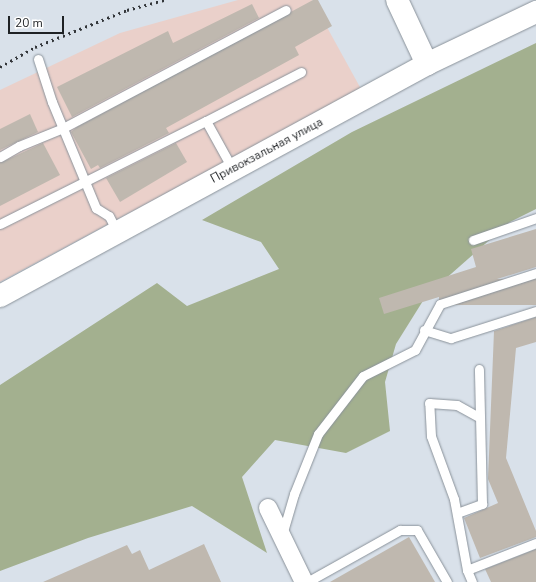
<!DOCTYPE html>
<meta charset="utf-8">
<style>
body{margin:0}
#map{position:relative;width:536px;height:582px;overflow:hidden;background:#d9e1ea;font-family:"Nunito Sans",sans-serif}
div>[style]{position:absolute}
.industrial>*{inset:0;background:#ead0ca}
.forest>*{inset:0;background:#a3b08f}
.building>*{inset:0;background:#bfb8af;transform-origin:0 0}
.roads{filter:drop-shadow(0 0 1px #8a929a) drop-shadow(0 0 1px #8a929a)}
.service>*{height:9px;margin:-4.5px;padding:0 4.5px;transform-origin:4.5px;border-radius:4.5px;background:#fff}
.minor>*{height:18px;margin:-9px;padding:0 9px;transform-origin:9px;border-radius:9px;background:#fff}
.secondary>*{height:22px;margin:-11px;padding:0 11px;transform-origin:11px;border-radius:11px;background:#fff}
.primary>*{height:22px;margin:-11px;padding:0 11px;transform-origin:11px;border-radius:11px;background:#fff}
.rail>*{height:3px;margin-top:-1.5px;transform-origin:0;background:repeating-linear-gradient(90deg,#33363a 0 2px,transparent 0 6px)}
span{translate:-50% -50%;white-space:nowrap;text-align:center;line-height:1.15;-webkit-text-stroke:3.5px #fff;paint-order:stroke}
.street-label{font-size:12px;color:#1e2124}
.scale{position:absolute;left:8px;top:16px;width:56px;height:18px;box-sizing:border-box;border:2px solid #1e2124;border-top:0;padding-left:5px;font-size:12px;line-height:14px;white-space:nowrap;color:#1e2124;-webkit-text-stroke:3px #fff;paint-order:stroke}
</style>
<div id="map">
<div class="industrial">
<i style="clip-path:polygon(238px 0,312px 0,361px 89px,0 282px,0 90px,120px 33px)"></i>
</div>
<div class="forest">
<i style="clip-path:polygon(536px 43px,536px 209px,510px 222px,426px 296px,396px 344px,385px 382px,390px 431px,346px 453px,275px 440px,242px 477px,267px 553px,192px 506px,88px 538px,0 571px,0 385px,157px 283px,187px 306px,279px 269px,261px 242px,202px 220px,352px 132px)"></i>
</div>
<div class="building">
<i style="clip-path:polygon(313px 0,318px 0,332px 26px,295px 47px,299px 55px,166px 128px,169px 133px,100px 168px,98px 165px,91px 169px,71px 132px,77px 127px)"></i>
<i style="clip-path:polygon(252px 4px,259px 18px,72px 117px,57px 87px,168px 31px,173px 43px)"></i>
<i style="clip-path:polygon(30px 114px,38px 132px,0 150px,0 129px)"></i>
<i style="clip-path:polygon(43px 143px,60px 175px,0 206px,0 163px)"></i>
<i style="clip-path:polygon(176px 143px,187px 162px,120px 202px,106px 178px)"></i>
<i style="clip-path:polygon(536px 229px,536px 267px,384px 314px,379px 298px,476px 267px,471px 249px)"></i>
<i style="left:536px;top:279px;width:26px;height:97px;rotate:90deg"></i>
<i style="clip-path:polygon(536px 317px,536px 342px,516px 348px,506px 458px,536px 531px,536px 537px,480px 558px,464px 518px,498px 503px,488px 479px,494px 331px)"></i>
<i style="clip-path:polygon(409px 537px,435px 582px,330px 582px)"></i>
<i style="clip-path:polygon(204px 544px,221px 582px,43px 582px,127px 545px,132px 554px,140px 550px,149px 570px)"></i>
<i style="clip-path:polygon(536px 549px,536px 582px,491px 582px,485px 569px)"></i>
</div>
<div class="roads">
<div class="service">
<i style="left:38px;top:59px;width:45px;rotate:72deg"></i>
<i style="left:52px;top:102px;width:115px;rotate:67.5deg"></i>
<i style="left:96px;top:208px;width:15px;rotate:32deg"></i>
<i style="left:109px;top:216px;width:18px;rotate:63deg"></i>
<i style="left:206px;top:121px;width:107px;rotate:-27.3deg"></i>
<i style="left:0;top:157px;width:22px;rotate:-30deg"></i>
<i style="left:19px;top:146px;width:48px;rotate:-22.2deg"></i>
<i style="left:63px;top:128px;width:252px;rotate:-27.9deg"></i>
<i style="left:0;top:224px;width:230px;rotate:-26.6deg"></i>
<i style="left:206px;top:121px;width:56px;rotate:61.1deg"></i>
<i style="left:473px;top:240px;width:67px;rotate:-19.2deg"></i>
<i style="left:424px;top:330px;width:28px;rotate:17deg"></i>
<i style="left:451px;top:338px;width:89px;rotate:-17.6deg"></i>
<i style="left:457px;top:513px;width:27px;rotate:-20deg"></i>
<i style="left:482px;top:504px;width:135px;rotate:-91.3deg"></i>
<i style="left:282px;top:535px;width:43px;rotate:-73.7deg"></i>
<i style="left:294px;top:494px;width:65px;rotate:-68.2deg"></i>
<i style="left:318px;top:434px;width:73px;rotate:-52.2deg"></i>
<i style="left:363px;top:376px;width:58px;rotate:-26.6deg"></i>
<i style="left:415px;top:350px;width:52px;rotate:-61.5deg"></i>
<i style="left:440px;top:304px;width:101px;rotate:-17.9deg"></i>
<i style="left:467px;top:570px;width:74px;rotate:-21.4deg"></i>
<i style="left:307px;top:582px;width:107px;rotate:-29.2deg"></i>
<i style="left:400px;top:530px;width:17px"></i>
<i style="left:417px;top:530px;width:60px;rotate:60deg"></i>
<i style="left:472px;top:582px;width:13px;rotate:-113deg"></i>
<i style="left:467px;top:570px;width:72px;rotate:-100.4deg"></i>
<i style="left:454px;top:499px;width:67px;rotate:-110.1deg"></i>
<i style="left:431px;top:436px;width:33px;rotate:-93deg"></i>
<i style="left:429px;top:403px;width:28px;rotate:4deg"></i>
<i style="left:457px;top:405px;width:25px;rotate:29deg"></i>
</div>
<div class="minor">
<i style="left:268px;top:508px;width:82px;rotate:64.1deg"></i>
</div>
<div class="secondary">
<i style="left:0;top:296px;width:486px;rotate:-28.5deg"></i>
</div>
<div class="primary">
<i style="left:397px;top:0;width:71px;rotate:64.9deg"></i>
<i style="left:427px;top:64px;width:121px;rotate:-25.5deg"></i>
</div>
</div>
<div class="rail">
<i style="left:0;top:67px;width:40px;rotate:-29.7deg"></i>
<i style="left:35px;top:47px;width:99px;rotate:-21.9deg"></i>
<i style="left:127px;top:10px;width:39px;rotate:-15deg"></i>
</div>
<div class="street-label">
<span style="left:267px;top:151px;rotate:-28deg">Привокзальная улица</span>
</div>
<div class="scale">20 m</div>
</div>
